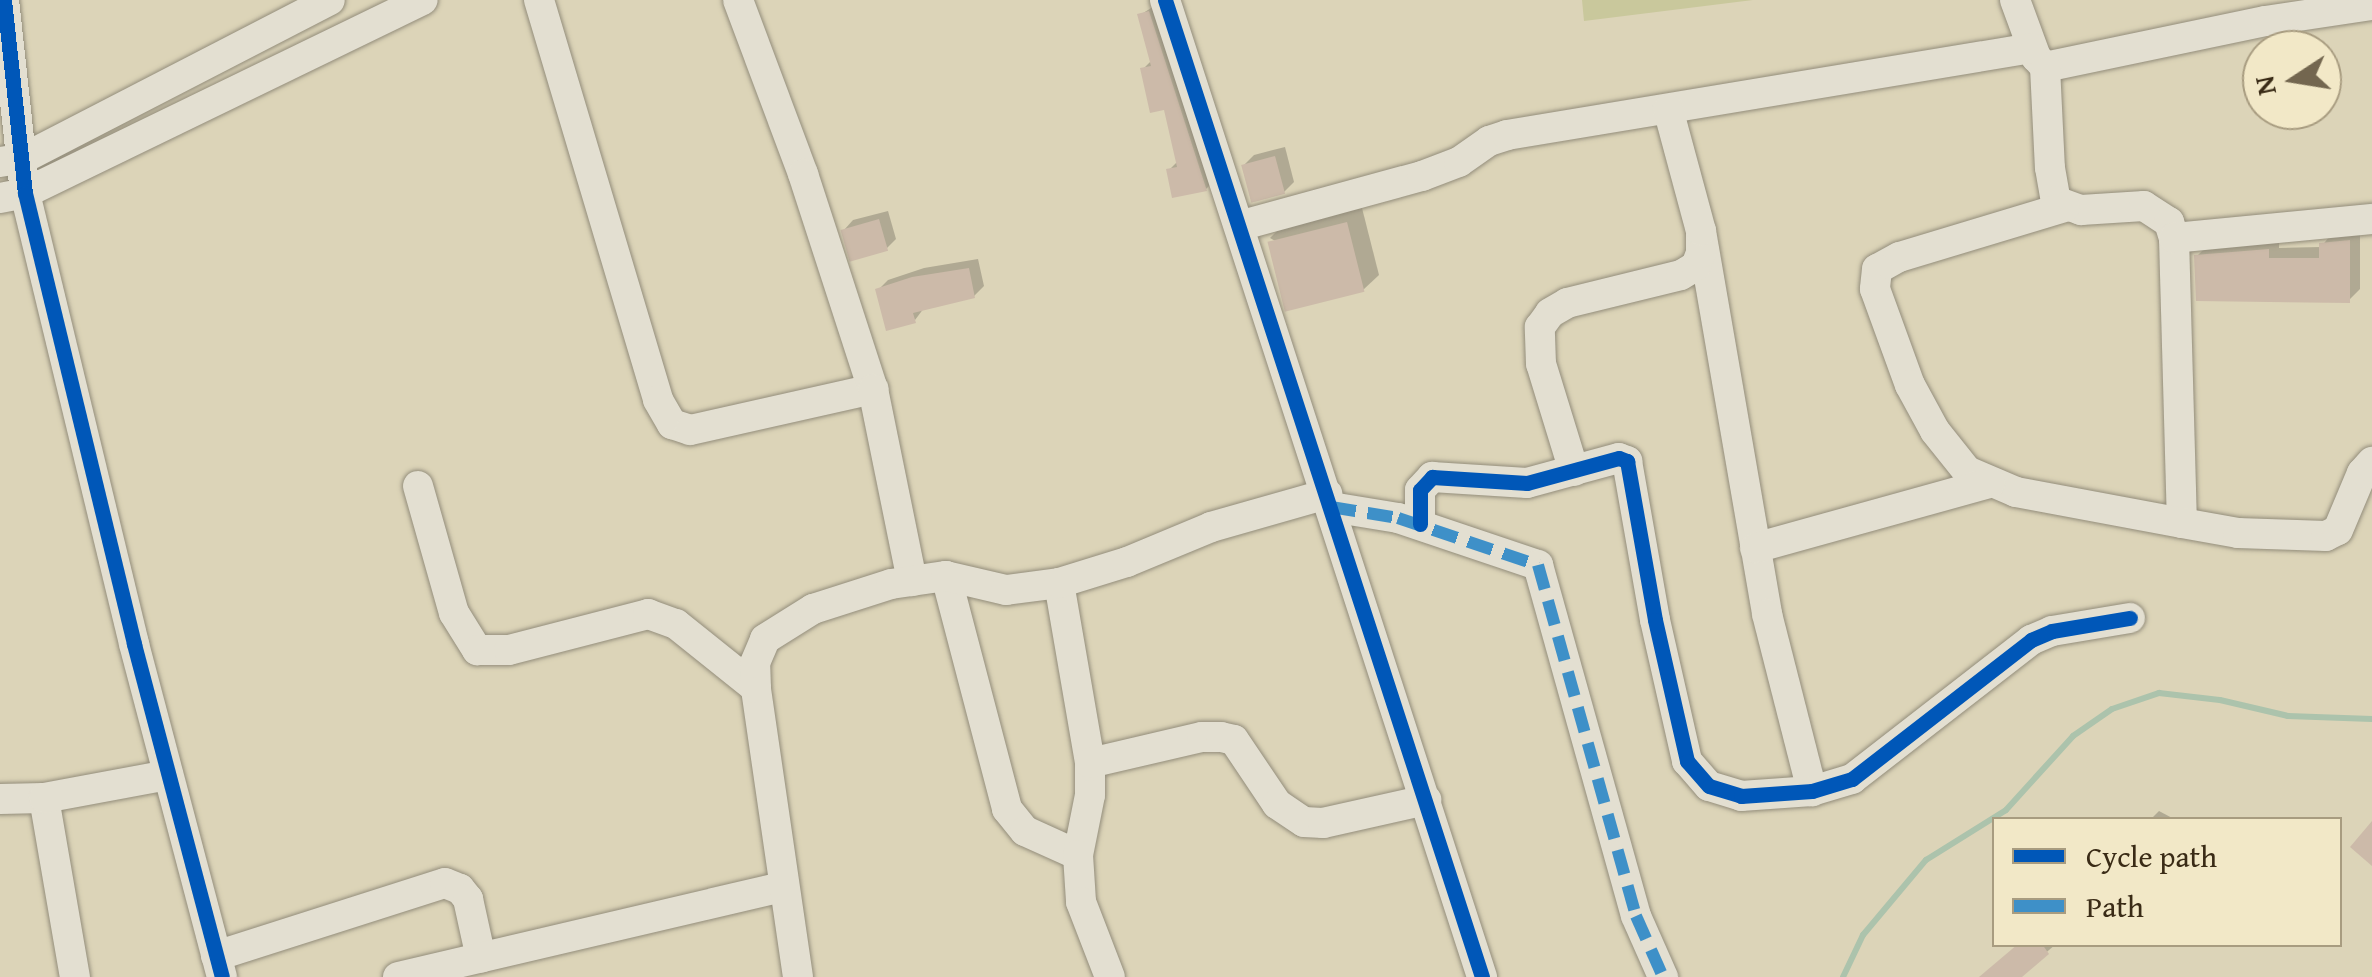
<!DOCTYPE html>
<style>
body{margin:0}
#map{position:relative;width:2372px;height:977px;overflow:hidden;background:#dcd4b8;font-family:"Gentium Book Plus",serif}
div>[style]{position:absolute}
.green>*{inset:0;background:#c9c89c}
.shadow>*{inset:0;background:#0003}
.stream>*{height:6px;margin:-3px;padding:0 3px;transform-origin:3px;border-radius:3px;background:#acc3ac}
.building>*{inset:0;background:#ccbaa9;transform-origin:0 0}
.roads{filter:drop-shadow(0 0 2px #938d7b) drop-shadow(0 0 2px #938d7b)}
.minor>*{height:30px;margin:-15px;padding:0 15px;transform-origin:15px;border-radius:15px;background:#e3dfd1}
.quiet>*{height:12px;margin-top:-6px;transform-origin:0;background:repeating-linear-gradient(90deg,#3e90c8 0 25px,transparent 0 37px)}
.cycleway>*{height:15px;margin:-7.5px;padding:0 7.5px;transform-origin:7.5px;border-radius:7.5px;background:#0057b8}
span{translate:-50% -50%;white-space:nowrap;text-align:center;line-height:1.15;-webkit-text-stroke:9px #f2e8c7;paint-order:stroke}
.legend{position:absolute;left:1992px;top:817px;width:350px;height:130px;box-sizing:border-box;background:#f2e8c7;border:2px solid #a89c80;margin:0;padding:12px 18px;list-style:none;font-size:30px;color:#3a2b16}
.legend li{display:flex;align-items:center;gap:20px;height:50px}
.legend b{width:50px;border:2px solid #a89c80}
.north{position:absolute;left:2242px;top:30px;width:100px;height:100px;box-sizing:border-box;background:#f2e8c7;border:2px solid #a89c80;border-radius:50%;rotate:258deg;font-size:28px;font-weight:700;line-height:40px;text-align:center;color:#3a2b16}
.north::after{content:'';display:block;margin:auto;width:35px;height:45px;background:#73664f;clip-path:polygon(50% 0,100% 100%,50% 72%,0 100%)}
</style>
<div id="map">
<div class="green">
<i style="clip-path:polygon(1582px 0,1753px 0,1584px 21px)"></i>
</div>
<div class="shadow">
<i style="clip-path:polygon(1159px 3px,1216px 179px,1206px 189px,1169px 170px,1178px 161px,1165px 107px,1143px 69px,1152px 60px,1140px 15px)"></i>
<i style="clip-path:polygon(1285px 147px,1294px 182px,1284px 192px,1244px 165px,1254px 155px)"></i>
<i style="clip-path:polygon(1362px 208px,1379px 275px,1363px 290px,1270px 238px,1285px 223px)"></i>
<i style="clip-path:polygon(888px 211px,896px 239px,886px 249px,844px 230px,853px 220px)"></i>
<i style="clip-path:polygon(2360px 230px,2360px 289px,2349px 300px,2197px 256px,2209px 244px,2279px 239px,2279px 248px,2321px 247px,2333px 232px)"></i>
<i style="clip-path:polygon(978px 259px,984px 286px,974px 296px,924px 308px,915px 320px,878px 290px,888px 280px,924px 268px)"></i>
<i style="clip-path:polygon(2159px 811px,2176px 820px,2150px 820px)"></i>
<i style="clip-path:polygon(2020px 944px,2056px 944px,2018px 977px,1989px 977px)"></i>
</div>
<div class="stream">
<i style="left:1843px;top:977px;width:47px;rotate:-64.5deg"></i>
<i style="left:1863px;top:935px;width:98px;rotate:-50deg"></i>
<i style="left:1926px;top:860px;width:94px;rotate:-32deg"></i>
<i style="left:2006px;top:810px;width:100px;rotate:-47.8deg"></i>
<i style="left:2073px;top:736px;width:47px;rotate:-34.7deg"></i>
<i style="left:2112px;top:709px;width:50px;rotate:-18.8deg"></i>
<i style="left:2159px;top:693px;width:61px;rotate:6.5deg"></i>
<i style="left:2220px;top:700px;width:70px;rotate:13.2deg"></i>
<i style="left:2288px;top:716px;width:84px;rotate:2deg"></i>
</div>
<div class="building">
<i style="clip-path:polygon(1149px 11px,1207px 191px,1172px 198px,1166px 169px,1177px 167px,1164px 110px,1150px 113px,1140px 68px,1151px 66px,1137px 14px)"></i>
<i style="left:1275px;top:156px;width:39px;height:35px;rotate:75deg"></i>
<i style="left:879px;top:219px;width:33px;height:40px;rotate:74deg"></i>
<i style="left:1347px;top:222px;width:72px;height:82px;rotate:76deg"></i>
<i style="clip-path:polygon(2350px 240px,2350px 303px,2196px 301px,2194px 255px,2269px 249px,2269px 258px,2319px 258px,2319px 243px)"></i>
<i style="clip-path:polygon(969px 268px,975px 298px,913px 313px,916px 323px,886px 331px,875px 289px,912px 277px)"></i>
<i style="clip-path:polygon(2372px 821px,2372px 866px,2350px 847px)"></i>
<i style="clip-path:polygon(2018px 944px,2042px 944px,2049px 954px,2022px 977px,1979px 977px)"></i>
</div>
<div class="roads">
<div class="minor">
<i style="left:4px;top:0;width:194px;rotate:83.8deg"></i>
<i style="left:25px;top:193px;width:464px;rotate:76.4deg"></i>
<i style="left:134px;top:644px;width:344px;rotate:75.2deg"></i>
<i style="left:539px;top:0;width:417px;rotate:73.4deg"></i>
<i style="left:658px;top:400px;width:28px;rotate:60deg"></i>
<i style="left:672px;top:424px;width:19px;rotate:18deg"></i>
<i style="left:690px;top:430px;width:188px;rotate:-12.6deg"></i>
<i style="left:738px;top:0;width:186px;rotate:69.5deg"></i>
<i style="left:803px;top:174px;width:226px;rotate:72deg"></i>
<i style="left:873px;top:389px;width:196px;rotate:78.5deg"></i>
<i style="left:1165px;top:0;width:1027px;rotate:72.02deg"></i>
<i style="left:2015px;top:0;width:61px;rotate:69.8deg"></i>
<i style="left:2036px;top:57px;width:13px;rotate:48deg"></i>
<i style="left:2045px;top:67px;width:225px;rotate:-11.8deg"></i>
<i style="left:2265px;top:21px;width:108px;rotate:-8.5deg"></i>
<i style="left:2045px;top:67px;width:101px;rotate:87.2deg"></i>
<i style="left:2050px;top:168px;width:34px;rotate:80deg"></i>
<i style="left:2056px;top:201px;width:27px;rotate:20deg"></i>
<i style="left:2081px;top:210px;width:63px;rotate:-3.6deg"></i>
<i style="left:2144px;top:206px;width:30px;rotate:33deg"></i>
<i style="left:2169px;top:222px;width:17px;rotate:73deg"></i>
<i style="left:2174px;top:238px;width:285px;rotate:88.4deg"></i>
<i style="left:0;top:162px;width:24px;rotate:-9deg"></i>
<i style="left:24px;top:158px;width:344px;rotate:-27.3deg"></i>
<i style="left:0;top:198px;width:25px;rotate:-11deg"></i>
<i style="left:25px;top:193px;width:442px;rotate:-25.9deg"></i>
<i style="left:2065px;top:207px;width:173px;rotate:163.2deg"></i>
<i style="left:1899px;top:257px;width:25px;rotate:151deg"></i>
<i style="left:1877px;top:269px;width:20px;rotate:96deg"></i>
<i style="left:1875px;top:289px;width:102px;rotate:70deg"></i>
<i style="left:1910px;top:385px;width:52px;rotate:61.5deg"></i>
<i style="left:1935px;top:431px;width:51px;rotate:51.3deg"></i>
<i style="left:1967px;top:471px;width:53px;rotate:23.2deg"></i>
<i style="left:2016px;top:492px;width:169px;rotate:10.6deg"></i>
<i style="left:2182px;top:523px;width:57px;rotate:10.1deg"></i>
<i style="left:2238px;top:533px;width:88px;rotate:2deg"></i>
<i style="left:2326px;top:536px;width:13px;rotate:-27deg"></i>
<i style="left:2338px;top:530px;width:62px;rotate:-67.2deg"></i>
<i style="left:2362px;top:473px;width:15px;rotate:-48deg"></i>
<i style="left:1239px;top:226px;width:190px;rotate:-15.3deg"></i>
<i style="left:1422px;top:176px;width:40px;rotate:-21deg"></i>
<i style="left:1459px;top:162px;width:37px;rotate:-35deg"></i>
<i style="left:1489px;top:141px;width:19px;rotate:-18deg"></i>
<i style="left:1507px;top:135px;width:532px;rotate:-9.41deg"></i>
<i style="left:1701px;top:231px;width:389px;rotate:80.2deg"></i>
<i style="left:1767px;top:614px;width:183px;rotate:75.7deg"></i>
<i style="left:2174px;top:238px;width:199px;rotate:-5.5deg"></i>
<i style="left:1574px;top:471px;width:112px;rotate:-107.1deg"></i>
<i style="left:1541px;top:364px;width:37px;rotate:-92deg"></i>
<i style="left:1540px;top:327px;width:17px;rotate:-54deg"></i>
<i style="left:1550px;top:313px;width:20px;rotate:-30deg"></i>
<i style="left:1567px;top:303px;width:117px;rotate:-13.8deg"></i>
<i style="left:1681px;top:275px;width:17px;rotate:-31deg"></i>
<i style="left:1696px;top:266px;width:14px;rotate:-69deg"></i>
<i style="left:1701px;top:253px;width:22px;rotate:-90deg"></i>
<i style="left:1701px;top:231px;width:126px;rotate:-105.1deg"></i>
<i style="left:418px;top:486px;width:132px;rotate:74.2deg"></i>
<i style="left:454px;top:613px;width:44px;rotate:58.1deg"></i>
<i style="left:477px;top:650px;width:32px"></i>
<i style="left:509px;top:650px;width:144px;rotate:-14.5deg"></i>
<i style="left:648px;top:614px;width:30px;rotate:20deg"></i>
<i style="left:676px;top:624px;width:102px;rotate:38.7deg"></i>
<i style="left:1331px;top:507px;width:68px;rotate:9.3deg"></i>
<i style="left:1398px;top:518px;width:148px;rotate:18.6deg"></i>
<i style="left:1538px;top:565px;width:364px;rotate:74.4deg"></i>
<i style="left:1636px;top:916px;width:67px;rotate:66.1deg"></i>
<i style="left:1420px;top:524px;width:34px;rotate:-90deg"></i>
<i style="left:1420px;top:490px;width:18px;rotate:-47deg"></i>
<i style="left:1432px;top:477px;width:95px;rotate:3.6deg"></i>
<i style="left:1527px;top:483px;width:95px;rotate:-15.2deg"></i>
<i style="left:1619px;top:458px;width:9px;rotate:21deg"></i>
<i style="left:1627px;top:461px;width:161px;rotate:80deg"></i>
<i style="left:1655px;top:620px;width:145px;rotate:77.2deg"></i>
<i style="left:1687px;top:761px;width:33px;rotate:49deg"></i>
<i style="left:1709px;top:786px;width:34px;rotate:17deg"></i>
<i style="left:1741px;top:796px;width:71px;rotate:-4deg"></i>
<i style="left:1812px;top:791px;width:42px;rotate:-16.7deg"></i>
<i style="left:1852px;top:779px;width:227px;rotate:-37.8deg"></i>
<i style="left:2031px;top:640px;width:23px;rotate:-23deg"></i>
<i style="left:2052px;top:631px;width:79px;rotate:-9.5deg"></i>
<i style="left:1755px;top:548px;width:244px;rotate:-15.5deg"></i>
<i style="left:946px;top:576px;width:241px;rotate:75.3deg"></i>
<i style="left:1007px;top:809px;width:28px;rotate:51deg"></i>
<i style="left:1025px;top:831px;width:58px;rotate:24.4deg"></i>
<i style="left:1059px;top:583px;width:183px;rotate:80.2deg"></i>
<i style="left:1090px;top:763px;width:32px;rotate:90deg"></i>
<i style="left:1090px;top:795px;width:61px;rotate:101.3deg"></i>
<i style="left:1078px;top:855px;width:47px;rotate:86.3deg"></i>
<i style="left:1081px;top:902px;width:80px;rotate:68.9deg"></i>
<i style="left:1090px;top:763px;width:115px;rotate:-13.1deg"></i>
<i style="left:1202px;top:737px;width:19px"></i>
<i style="left:1221px;top:737px;width:13px;rotate:13deg"></i>
<i style="left:1234px;top:740px;width:77px;rotate:56.1deg"></i>
<i style="left:1277px;top:804px;width:32px;rotate:34deg"></i>
<i style="left:1304px;top:822px;width:19px;rotate:3deg"></i>
<i style="left:1323px;top:823px;width:106px;rotate:-12.6deg"></i>
<i style="left:44px;top:798px;width:182px;rotate:80.2deg"></i>
<i style="left:0;top:799px;width:44px;rotate:-1.3deg"></i>
<i style="left:44px;top:798px;width:126px;rotate:-10.5deg"></i>
<i style="left:216px;top:956px;width:240px;rotate:-17.7deg"></i>
<i style="left:445px;top:883px;width:16px;rotate:22deg"></i>
<i style="left:460px;top:889px;width:13px;rotate:51deg"></i>
<i style="left:468px;top:899px;width:60px;rotate:77.6deg"></i>
<i style="left:398px;top:977px;width:395px;rotate:-13.2deg"></i>
<i style="left:798px;top:977px;width:292px;rotate:-98.3deg"></i>
<i style="left:756px;top:688px;width:25px;rotate:-92deg"></i>
<i style="left:755px;top:663px;width:26px;rotate:-67deg"></i>
<i style="left:765px;top:639px;width:57px;rotate:-32deg"></i>
<i style="left:813px;top:609px;width:82px;rotate:-17.8deg"></i>
<i style="left:891px;top:584px;width:56px;rotate:-8.3deg"></i>
<i style="left:946px;top:576px;width:62px;rotate:13.1deg"></i>
<i style="left:1006px;top:590px;width:53px;rotate:-7.5deg"></i>
<i style="left:1059px;top:583px;width:71px;rotate:-17.2deg"></i>
<i style="left:1127px;top:562px;width:91px;rotate:-22.6deg"></i>
<i style="left:1211px;top:527px;width:121px;rotate:-15.9deg"></i>
</div>
</div>
<div class="quiet">
<i style="left:1331px;top:507px;width:68px;rotate:9.3deg"></i>
<i style="left:1398px;top:518px;width:148px;rotate:18.6deg"></i>
<i style="left:1538px;top:565px;width:364px;rotate:74.4deg"></i>
<i style="left:1636px;top:916px;width:67px;rotate:66.1deg"></i>
</div>
<div class="cycleway">
<i style="left:4px;top:0;width:194px;rotate:83.8deg"></i>
<i style="left:25px;top:193px;width:464px;rotate:76.4deg"></i>
<i style="left:134px;top:644px;width:344px;rotate:75.2deg"></i>
<i style="left:1165px;top:0;width:1027px;rotate:72.02deg"></i>
<i style="left:1420px;top:524px;width:34px;rotate:-90deg"></i>
<i style="left:1420px;top:490px;width:18px;rotate:-47deg"></i>
<i style="left:1432px;top:477px;width:95px;rotate:3.6deg"></i>
<i style="left:1527px;top:483px;width:95px;rotate:-15.2deg"></i>
<i style="left:1619px;top:458px;width:9px;rotate:21deg"></i>
<i style="left:1627px;top:461px;width:161px;rotate:80deg"></i>
<i style="left:1655px;top:620px;width:145px;rotate:77.2deg"></i>
<i style="left:1687px;top:761px;width:33px;rotate:49deg"></i>
<i style="left:1709px;top:786px;width:34px;rotate:17deg"></i>
<i style="left:1741px;top:796px;width:71px;rotate:-4deg"></i>
<i style="left:1812px;top:791px;width:42px;rotate:-16.7deg"></i>
<i style="left:1852px;top:779px;width:227px;rotate:-37.8deg"></i>
<i style="left:2031px;top:640px;width:23px;rotate:-23deg"></i>
<i style="left:2052px;top:631px;width:79px;rotate:-9.5deg"></i>
</div>
<ul class="legend">
<li><b style="height:12px;background:#0057b8"></b>Cycle path</li>
<li><b style="height:12px;background:#3e90c8"></b>Path</li>
</ul>
<div class="north">N</div>
</div>
